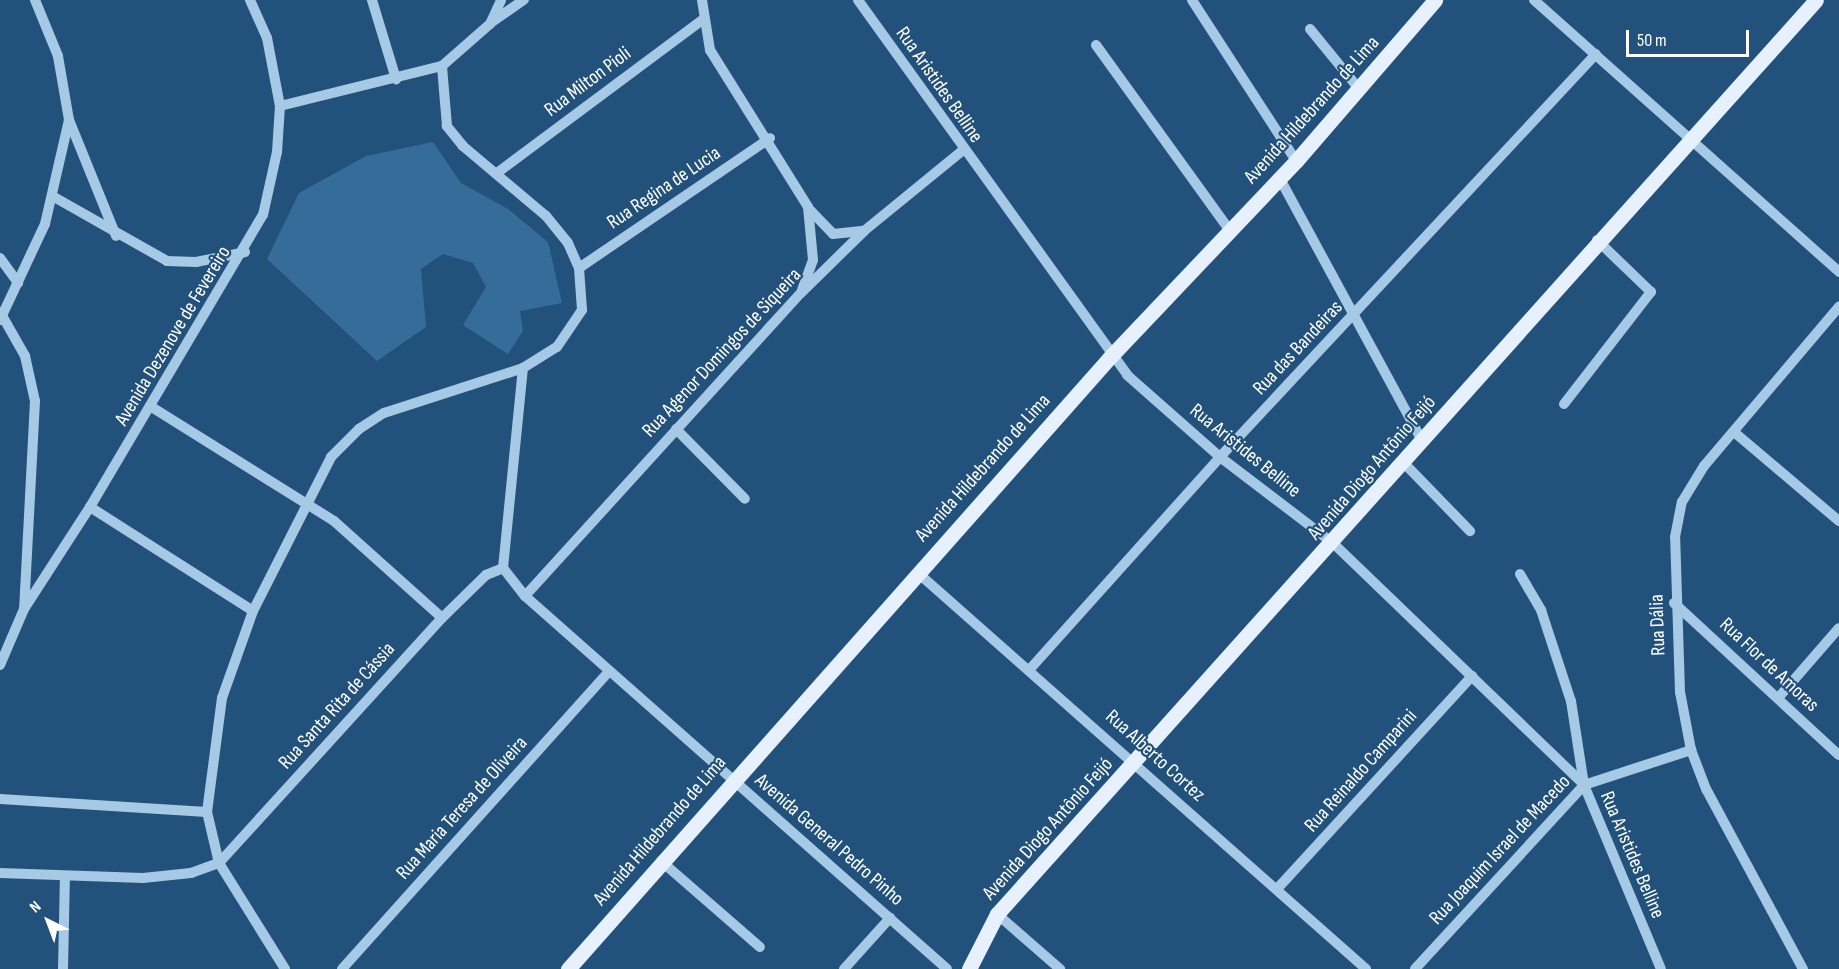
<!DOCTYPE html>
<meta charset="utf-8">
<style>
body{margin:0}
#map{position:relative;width:1839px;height:969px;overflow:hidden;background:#22527c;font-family:"Sofia Sans Condensed",sans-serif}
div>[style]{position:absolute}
.green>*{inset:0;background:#366c99}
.minor>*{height:10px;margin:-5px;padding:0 5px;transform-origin:5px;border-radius:5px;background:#a6c9e5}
.major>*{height:15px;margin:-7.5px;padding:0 7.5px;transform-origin:7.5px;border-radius:7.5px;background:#e6f1fd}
span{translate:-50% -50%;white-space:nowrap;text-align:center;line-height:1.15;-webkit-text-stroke:4.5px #22527c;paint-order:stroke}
.street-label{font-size:20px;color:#fff}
.north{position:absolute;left:18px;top:891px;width:60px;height:60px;-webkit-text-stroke:4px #22527c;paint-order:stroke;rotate:318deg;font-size:16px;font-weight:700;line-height:24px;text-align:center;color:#fff}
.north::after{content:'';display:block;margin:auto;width:21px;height:27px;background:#fff;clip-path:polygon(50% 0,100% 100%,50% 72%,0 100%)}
.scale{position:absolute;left:1626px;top:30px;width:123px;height:27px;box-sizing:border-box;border:3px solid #fff;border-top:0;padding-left:8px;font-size:18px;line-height:21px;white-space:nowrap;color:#fff;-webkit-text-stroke:4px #22527c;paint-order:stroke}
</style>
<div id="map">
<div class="green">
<i style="clip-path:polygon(433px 142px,461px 183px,508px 209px,548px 242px,562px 303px,520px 311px,523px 331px,508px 354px,463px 325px,486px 287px,473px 263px,443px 254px,421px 269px,426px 327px,377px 361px,267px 259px,299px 193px,366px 156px)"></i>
</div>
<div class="minor">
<i style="left:372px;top:0;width:83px;rotate:73.1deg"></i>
<i style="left:702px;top:0;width:51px;rotate:80.9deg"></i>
<i style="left:710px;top:50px;width:185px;rotate:58deg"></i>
<i style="left:808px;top:207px;width:53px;rotate:84.6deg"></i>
<i style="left:813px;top:260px;width:32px;rotate:110deg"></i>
<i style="left:858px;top:0;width:462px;rotate:54.3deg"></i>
<i style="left:1127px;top:375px;width:124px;rotate:41.4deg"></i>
<i style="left:1220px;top:457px;width:143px;rotate:37.3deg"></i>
<i style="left:1334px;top:544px;width:347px;rotate:43.9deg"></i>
<i style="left:1584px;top:785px;width:199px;rotate:67.3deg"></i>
<i style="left:1192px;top:0;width:192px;rotate:57.1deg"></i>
<i style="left:1534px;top:0;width:409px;rotate:41.7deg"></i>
<i style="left:492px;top:22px;width:39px;rotate:-35deg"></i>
<i style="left:1310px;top:29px;width:79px;rotate:50.7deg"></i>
<i style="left:1096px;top:45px;width:229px;rotate:54.2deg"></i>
<i style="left:280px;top:106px;width:167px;rotate:-13.9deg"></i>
<i style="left:69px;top:120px;width:125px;rotate:67.9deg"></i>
<i style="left:497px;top:173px;width:256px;rotate:-36.7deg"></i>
<i style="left:1280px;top:179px;width:299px;rotate:61.5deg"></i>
<i style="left:54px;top:197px;width:130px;rotate:29.5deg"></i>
<i style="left:167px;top:261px;width:29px;rotate:2deg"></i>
<i style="left:196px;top:262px;width:50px;rotate:-11.5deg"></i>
<i style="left:810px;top:210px;width:33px;rotate:46deg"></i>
<i style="left:833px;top:234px;width:31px;rotate:-6deg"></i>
<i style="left:0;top:258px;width:31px;rotate:54deg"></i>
<i style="left:579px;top:268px;width:231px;rotate:-34.2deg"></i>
<i style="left:0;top:312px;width:51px;rotate:60.4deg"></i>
<i style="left:25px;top:356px;width:46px;rotate:77.5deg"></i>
<i style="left:35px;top:401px;width:207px;rotate:93deg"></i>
<i style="left:0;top:320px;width:106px;rotate:-64.9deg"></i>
<i style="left:45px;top:224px;width:107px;rotate:-77deg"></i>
<i style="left:69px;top:120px;width:65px;rotate:-99.8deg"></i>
<i style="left:58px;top:56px;width:61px;rotate:-112.3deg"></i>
<i style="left:1564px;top:404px;width:142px;rotate:-52.2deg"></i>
<i style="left:1651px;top:292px;width:75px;rotate:-136.1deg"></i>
<i style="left:150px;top:406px;width:217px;rotate:32deg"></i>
<i style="left:334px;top:521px;width:145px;rotate:41.9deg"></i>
<i style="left:676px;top:429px;width:98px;rotate:45.4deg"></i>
<i style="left:1734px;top:432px;width:138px;rotate:40.3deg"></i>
<i style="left:1404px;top:463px;width:95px;rotate:45.9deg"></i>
<i style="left:90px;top:507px;width:193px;rotate:32.5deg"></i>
<i style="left:503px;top:568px;width:36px;rotate:52deg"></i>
<i style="left:525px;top:596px;width:563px;rotate:41.47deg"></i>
<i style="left:503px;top:568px;width:201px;rotate:-84.3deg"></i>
<i style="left:918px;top:573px;width:598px;rotate:41.47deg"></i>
<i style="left:1520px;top:574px;width:42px;rotate:59.7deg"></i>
<i style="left:1541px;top:610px;width:96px;rotate:71.8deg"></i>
<i style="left:1571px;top:701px;width:85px;rotate:81.2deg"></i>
<i style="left:525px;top:596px;width:410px;rotate:-47.7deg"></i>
<i style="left:801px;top:293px;width:88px;rotate:-44.5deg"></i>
<i style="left:864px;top:231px;width:127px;rotate:-39.2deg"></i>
<i style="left:1674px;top:603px;width:224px;rotate:42.7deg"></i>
<i style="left:0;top:665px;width:61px;rotate:-66.8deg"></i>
<i style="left:24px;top:609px;width:121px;rotate:-57.1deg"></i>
<i style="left:90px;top:507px;width:339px;rotate:-59.4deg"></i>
<i style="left:263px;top:215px;width:65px;rotate:-77.5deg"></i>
<i style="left:277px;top:152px;width:46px;rotate:-86.3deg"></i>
<i style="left:280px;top:106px;width:69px;rotate:-100.8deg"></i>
<i style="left:267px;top:38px;width:42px;rotate:-114.1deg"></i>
<i style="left:1030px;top:669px;width:285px;rotate:-48.1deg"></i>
<i style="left:1220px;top:457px;width:551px;rotate:-46.99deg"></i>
<i style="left:1779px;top:697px;width:91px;rotate:-49deg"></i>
<i style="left:0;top:799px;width:207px;rotate:3.6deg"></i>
<i style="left:661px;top:861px;width:131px;rotate:41deg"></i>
<i style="left:0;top:873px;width:143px;rotate:2deg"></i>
<i style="left:143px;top:878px;width:48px;rotate:-5.9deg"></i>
<i style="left:191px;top:873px;width:30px;rotate:-20deg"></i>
<i style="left:219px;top:863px;width:331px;rotate:-47.7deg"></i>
<i style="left:442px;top:618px;width:62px;rotate:-44.3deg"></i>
<i style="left:486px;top:575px;width:18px;rotate:-22deg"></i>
<i style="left:1277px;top:889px;width:289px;rotate:-47.5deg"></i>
<i style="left:997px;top:914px;width:84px;rotate:41.1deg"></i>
<i style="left:63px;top:969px;width:92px;rotate:-88.8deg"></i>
<i style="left:285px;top:969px;width:125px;rotate:-121.9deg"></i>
<i style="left:219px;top:863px;width:52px;rotate:-103.2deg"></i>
<i style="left:207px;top:812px;width:115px;rotate:-82.5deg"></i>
<i style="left:222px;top:698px;width:92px;rotate:-70.4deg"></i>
<i style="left:253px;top:611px;width:173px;rotate:-63.1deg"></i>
<i style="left:331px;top:457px;width:40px;rotate:-45deg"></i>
<i style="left:359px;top:429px;width:30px;rotate:-33deg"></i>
<i style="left:384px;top:413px;width:146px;rotate:-17.9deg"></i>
<i style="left:523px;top:368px;width:40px;rotate:-32deg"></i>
<i style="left:557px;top:347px;width:45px;rotate:-56deg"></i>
<i style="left:582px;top:310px;width:42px;rotate:-94.1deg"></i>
<i style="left:579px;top:268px;width:27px;rotate:-114deg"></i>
<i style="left:568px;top:243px;width:35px;rotate:-129deg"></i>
<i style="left:546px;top:216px;width:109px;rotate:-139.9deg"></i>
<i style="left:463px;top:146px;width:26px;rotate:-129deg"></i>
<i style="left:447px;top:126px;width:60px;rotate:-94.8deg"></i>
<i style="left:442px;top:66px;width:64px;rotate:-41.2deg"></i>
<i style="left:490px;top:24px;width:26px;rotate:-65deg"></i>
<i style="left:342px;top:969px;width:400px;rotate:-48.1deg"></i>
<i style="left:844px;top:969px;width:69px;rotate:-48deg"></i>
<i style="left:1415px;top:969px;width:250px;rotate:-47.4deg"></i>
<i style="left:1584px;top:785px;width:113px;rotate:-18.1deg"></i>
<i style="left:1803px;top:969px;width:204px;rotate:-118.3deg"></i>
<i style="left:1706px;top:789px;width:42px;rotate:-111deg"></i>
<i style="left:1691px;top:750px;width:59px;rotate:-100.7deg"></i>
<i style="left:1680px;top:692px;width:155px;rotate:-91.8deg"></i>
<i style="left:1675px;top:537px;width:36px;rotate:-79deg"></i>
<i style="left:1682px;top:502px;width:42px;rotate:-58.6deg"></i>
<i style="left:1704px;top:466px;width:209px;rotate:-49.7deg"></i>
</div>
<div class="major">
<i style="left:568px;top:969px;width:818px;rotate:-48.47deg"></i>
<i style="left:1110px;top:357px;width:270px;rotate:-46.5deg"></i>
<i style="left:1296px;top:161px;width:213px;rotate:-49.2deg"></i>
<i style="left:969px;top:969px;width:62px;rotate:-63deg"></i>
<i style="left:997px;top:914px;width:1227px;rotate:-48.14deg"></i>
</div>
<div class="street-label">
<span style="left:588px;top:82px;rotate:-37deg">Rua Milton Pioli</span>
<span style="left:939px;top:85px;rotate:55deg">Rua Aristides Belline</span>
<span style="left:1312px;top:110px;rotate:-48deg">Avenida Hildebrando de Lima</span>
<span style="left:664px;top:188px;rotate:-34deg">Rua Regina de Lucia</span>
<span style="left:173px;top:336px;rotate:-59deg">Avenida Dezenove de Fevereiro</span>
<span style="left:1298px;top:348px;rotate:-47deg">Rua das Bandeiras</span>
<span style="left:722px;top:353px;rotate:-47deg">Rua Agenor Domingos de Siqueira</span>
<span style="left:1245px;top:451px;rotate:39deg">Rua Aristides Belline</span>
<span style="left:983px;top:468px;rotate:-48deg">Avenida Hildebrando de Lima</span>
<span style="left:1372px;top:468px;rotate:-49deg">Avenida Diogo Antônio Feijó</span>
<span style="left:1658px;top:625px;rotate:-92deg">Rua Dália</span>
<span style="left:1769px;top:665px;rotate:43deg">Rua Flor de Amoras</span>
<span style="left:337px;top:706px;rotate:-48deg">Rua Santa Rita de Cássia</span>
<span style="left:1155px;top:756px;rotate:42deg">Rua Alberto Cortez</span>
<span style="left:1361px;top:771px;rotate:-48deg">Rua Reinaldo Camparini</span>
<span style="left:462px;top:808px;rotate:-48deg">Rua Maria Teresa de Oliveira</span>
<span style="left:1048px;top:829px;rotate:-48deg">Avenida Diogo Antônio Feijó</span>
<span style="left:660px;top:831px;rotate:-49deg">Avenida Hildebrando de Lima</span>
<span style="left:829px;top:840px;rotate:41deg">Avenida General Pedro Pinho</span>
<span style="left:1500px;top:850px;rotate:-47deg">Rua Joaquim Israel de Macedo</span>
<span style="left:1632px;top:855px;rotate:67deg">Rua Aristides Belline</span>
</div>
<div class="north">N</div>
<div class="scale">50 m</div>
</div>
